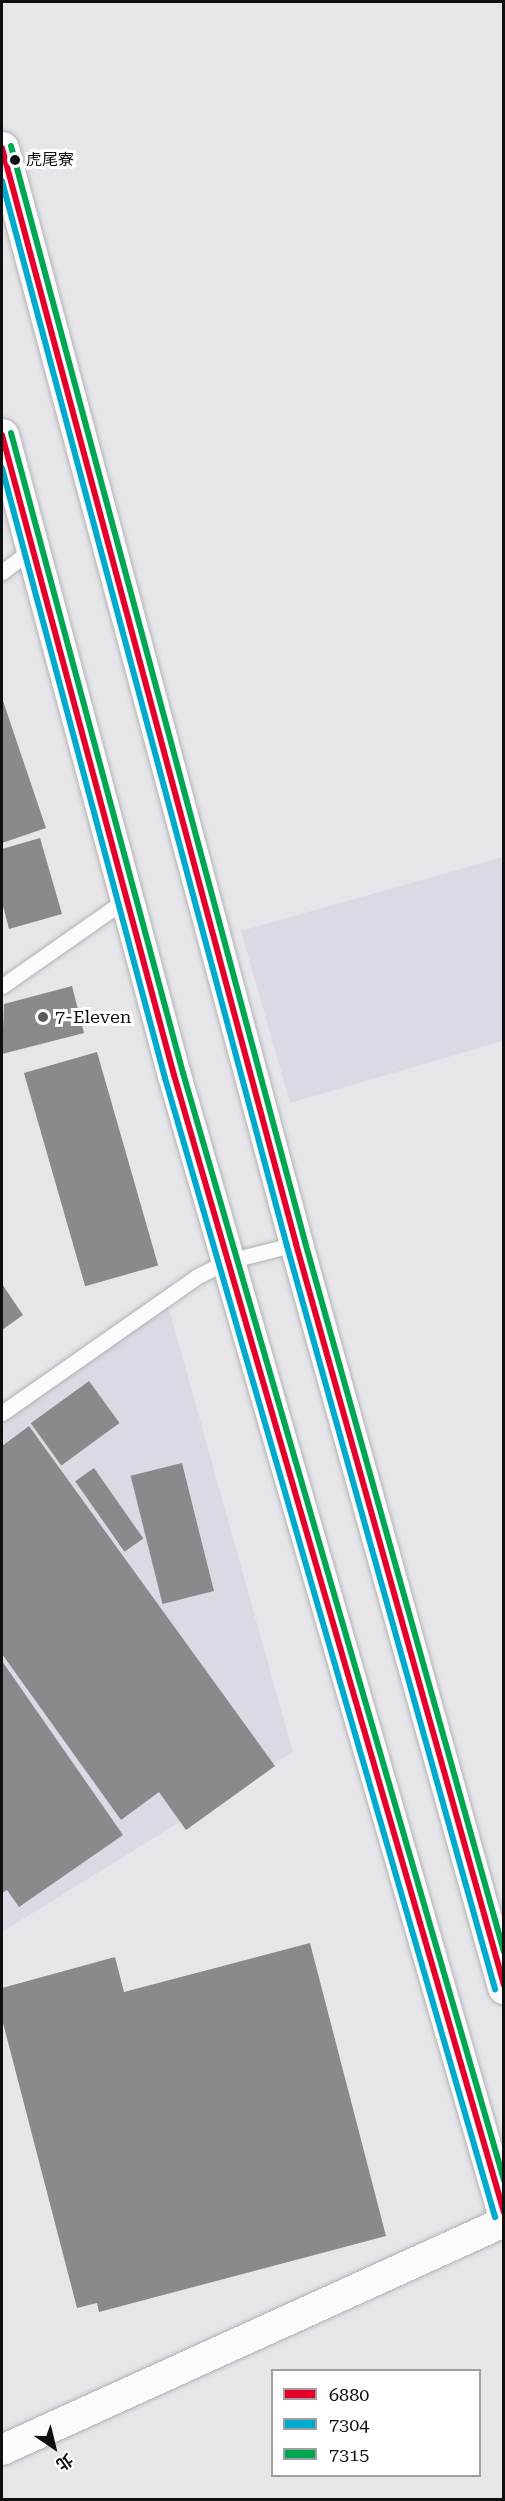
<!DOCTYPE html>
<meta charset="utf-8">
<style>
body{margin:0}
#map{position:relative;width:505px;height:2501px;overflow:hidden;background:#e6e6ea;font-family:"Roboto Serif","Noto Sans TC",serif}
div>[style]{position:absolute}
.built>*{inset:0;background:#dbdae4}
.building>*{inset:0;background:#8b898b;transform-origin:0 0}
.roads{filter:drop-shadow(0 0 2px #b3b2b6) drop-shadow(0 0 2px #b3b2b6)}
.lane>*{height:15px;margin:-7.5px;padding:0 7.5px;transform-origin:7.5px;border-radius:7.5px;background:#fbfbfc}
.street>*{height:30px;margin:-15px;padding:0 15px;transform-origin:15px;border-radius:15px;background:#fbfbfc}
.primary>*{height:33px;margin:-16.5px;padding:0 16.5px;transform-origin:16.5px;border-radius:16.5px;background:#fbfbfc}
.bus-1>*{height:6px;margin:-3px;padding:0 3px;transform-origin:3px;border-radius:3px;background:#e4002b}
.bus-2>*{height:6px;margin:-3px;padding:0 3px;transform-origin:3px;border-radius:3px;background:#00a9ce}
.bus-3>*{height:6px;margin:-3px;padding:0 3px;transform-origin:3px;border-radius:3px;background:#00a651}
.dots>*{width:16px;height:16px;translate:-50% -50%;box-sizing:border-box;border:3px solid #fff;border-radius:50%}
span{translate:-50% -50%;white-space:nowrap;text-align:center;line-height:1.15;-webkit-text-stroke:6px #fff;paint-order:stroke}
.bus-label{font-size:16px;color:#0f0f11}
.left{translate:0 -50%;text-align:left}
.poi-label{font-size:18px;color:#0f0f11}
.frame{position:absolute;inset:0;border:3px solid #0f0f11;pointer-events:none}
.legend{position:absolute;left:271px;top:2369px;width:210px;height:108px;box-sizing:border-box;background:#fff;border:2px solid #9f9fa0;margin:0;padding:8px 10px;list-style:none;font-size:18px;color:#0f0f11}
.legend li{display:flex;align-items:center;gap:12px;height:30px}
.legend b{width:30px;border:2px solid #9f9fa0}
.north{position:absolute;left:24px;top:2417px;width:60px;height:60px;-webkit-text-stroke:4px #fff;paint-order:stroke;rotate:145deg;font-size:16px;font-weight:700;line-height:24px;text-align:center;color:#0f0f11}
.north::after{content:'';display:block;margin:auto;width:21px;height:27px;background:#0f0f11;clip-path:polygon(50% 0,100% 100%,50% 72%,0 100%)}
</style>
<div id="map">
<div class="built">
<i style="clip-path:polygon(503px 857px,503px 1041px,290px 1103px,241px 931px)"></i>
<i style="clip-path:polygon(164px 1291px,293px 1752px,2px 1932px,2px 1406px)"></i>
</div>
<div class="building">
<i style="clip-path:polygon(2px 698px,46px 828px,2px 843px)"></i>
<i style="clip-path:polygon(40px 838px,62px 914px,9px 929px,2px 902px,2px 849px)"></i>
<i style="clip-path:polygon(72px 986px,84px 1033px,2px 1054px,4px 1004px)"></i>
<i style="left:97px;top:1052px;width:222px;height:76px;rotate:74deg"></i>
<i style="clip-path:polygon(2px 1284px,23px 1315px,2px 1330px)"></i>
<i style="left:89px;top:1381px;width:52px;height:72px;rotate:54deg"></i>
<i style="clip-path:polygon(29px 1426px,275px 1766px,186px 1830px,159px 1792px,121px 1820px,2px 1654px,2px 1446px)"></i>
<i style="left:182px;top:1463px;width:132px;height:53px;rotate:76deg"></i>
<i style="left:94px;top:1468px;width:86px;height:23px;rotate:55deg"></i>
<i style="clip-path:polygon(2px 1661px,123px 1835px,19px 1907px,7px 1890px,2px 1893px)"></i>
<i style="clip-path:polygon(310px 1943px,386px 2236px,99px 2312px,97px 2303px,77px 2308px,2px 2019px,2px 1988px,115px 1957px,124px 1992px)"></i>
</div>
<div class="roads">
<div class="lane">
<i style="left:2px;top:572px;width:36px;rotate:-37deg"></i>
<i style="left:2px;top:986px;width:155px;rotate:-35deg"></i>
<i style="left:2px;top:1413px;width:237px;rotate:-35deg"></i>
<i style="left:196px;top:1277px;width:36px;rotate:-27deg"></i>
<i style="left:228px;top:1261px;width:70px;rotate:-14deg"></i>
</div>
<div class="street">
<i style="left:2px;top:2450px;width:551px;rotate:-24.43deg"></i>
</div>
<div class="primary">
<i style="left:2px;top:148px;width:1135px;rotate:74.98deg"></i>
<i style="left:296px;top:1244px;width:772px;rotate:74.36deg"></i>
<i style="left:2px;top:435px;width:663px;rotate:74.96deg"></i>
<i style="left:174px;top:1075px;width:1186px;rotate:73.84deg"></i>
</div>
</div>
<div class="bus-1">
<i style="left:2px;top:148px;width:1135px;rotate:74.98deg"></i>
<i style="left:296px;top:1244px;width:770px;rotate:74.32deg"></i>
<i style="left:2px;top:435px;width:663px;rotate:74.96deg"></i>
<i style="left:174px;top:1075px;width:1184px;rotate:73.82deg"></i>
</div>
<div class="bus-2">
<i style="left:2px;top:181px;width:1102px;rotate:75.02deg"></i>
<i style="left:287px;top:1246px;width:772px;rotate:74.36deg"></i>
<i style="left:2px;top:468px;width:631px;rotate:75.04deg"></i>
<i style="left:165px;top:1078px;width:1186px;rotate:73.84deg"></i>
</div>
<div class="bus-3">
<i style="left:11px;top:146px;width:1135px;rotate:74.98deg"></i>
<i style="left:305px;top:1242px;width:737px;rotate:74.34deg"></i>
<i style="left:11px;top:433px;width:663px;rotate:74.96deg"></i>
<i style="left:183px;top:1073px;width:1153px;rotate:73.83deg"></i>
</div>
<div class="dots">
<i style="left:15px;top:160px;background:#0f0f11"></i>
<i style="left:43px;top:1017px;background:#5a5a5d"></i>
</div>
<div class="bus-label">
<span class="left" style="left:26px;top:160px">虎尾寮</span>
</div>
<div class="poi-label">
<span class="left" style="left:55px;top:1017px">7-Eleven</span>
</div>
<div class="frame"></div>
<ul class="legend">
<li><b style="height:8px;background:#e4002b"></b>6880</li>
<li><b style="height:8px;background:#00a9ce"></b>7304</li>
<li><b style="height:8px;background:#00a651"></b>7315</li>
</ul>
<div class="north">北</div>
</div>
